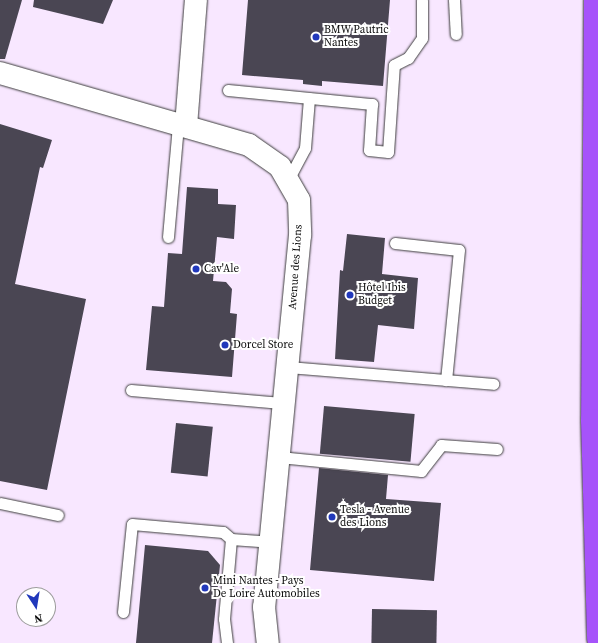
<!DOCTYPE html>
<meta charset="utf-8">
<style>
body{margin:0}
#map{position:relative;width:598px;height:643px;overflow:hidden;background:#f8e7ff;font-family:"Source Serif 4",serif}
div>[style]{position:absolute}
.building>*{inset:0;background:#4a4653;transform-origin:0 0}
.roads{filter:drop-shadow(0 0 1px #3d3d3d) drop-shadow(0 0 1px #3d3d3d)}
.service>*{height:11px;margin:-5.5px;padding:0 5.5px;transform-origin:5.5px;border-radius:5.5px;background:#fff}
.minor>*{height:22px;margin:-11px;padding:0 11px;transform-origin:11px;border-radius:11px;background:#fff}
.trunk>*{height:22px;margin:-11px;padding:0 11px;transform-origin:11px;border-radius:11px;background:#a653fa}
.dots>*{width:11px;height:11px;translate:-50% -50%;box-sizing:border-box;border:2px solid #fff;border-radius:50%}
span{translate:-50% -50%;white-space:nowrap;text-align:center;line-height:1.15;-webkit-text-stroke:4px #fff;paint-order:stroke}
.poi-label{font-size:11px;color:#0a0a0a}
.left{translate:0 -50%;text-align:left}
.street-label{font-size:11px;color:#0a0a0a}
.north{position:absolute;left:16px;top:587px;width:40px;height:40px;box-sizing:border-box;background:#fff;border:1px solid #9d9d9d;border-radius:50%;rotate:168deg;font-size:11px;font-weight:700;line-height:16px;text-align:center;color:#0a0a0a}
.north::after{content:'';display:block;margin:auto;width:14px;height:18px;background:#2138bb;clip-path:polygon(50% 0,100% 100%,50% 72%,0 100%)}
</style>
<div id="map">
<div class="building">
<i style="clip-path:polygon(0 0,22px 0,5px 59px,0 59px)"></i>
<i style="clip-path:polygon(34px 0,113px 0,103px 24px,33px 7px)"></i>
<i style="clip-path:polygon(248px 0,390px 0,383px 86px,322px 81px,322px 86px,303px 84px,303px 80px,242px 75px)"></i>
<i style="clip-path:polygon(0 124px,52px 140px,43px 168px,40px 167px,15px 284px,86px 299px,47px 490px,0 481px)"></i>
<i style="clip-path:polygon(187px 187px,218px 189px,218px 204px,236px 205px,234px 239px,217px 237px,213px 281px,226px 282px,232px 289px,230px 313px,237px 314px,232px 377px,146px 370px,152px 306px,164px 307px,168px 253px,182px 254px)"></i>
<i style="clip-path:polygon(347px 234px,385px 238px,382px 274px,418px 278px,414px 329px,378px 325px,374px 362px,335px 359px,340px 270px,343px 271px)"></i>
<i style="left:324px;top:406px;width:91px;height:48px;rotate:5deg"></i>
<i style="left:176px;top:423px;width:37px;height:50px;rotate:6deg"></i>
<i style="clip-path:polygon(319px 468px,388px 475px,386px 499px,441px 503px,434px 581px,310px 570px)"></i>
<i style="clip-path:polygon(145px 545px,208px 551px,220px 565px,212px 643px,136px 643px)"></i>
<i style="left:372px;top:609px;width:65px;height:34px;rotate:1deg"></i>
</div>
<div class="roads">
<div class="service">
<i style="left:454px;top:0;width:34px;rotate:87deg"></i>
<i style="left:228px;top:90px;width:145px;rotate:5.6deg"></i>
<i style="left:372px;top:104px;width:46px;rotate:93.7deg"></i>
<i style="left:369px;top:150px;width:19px;rotate:6deg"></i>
<i style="left:388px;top:152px;width:87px;rotate:-86.1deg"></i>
<i style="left:394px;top:65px;width:16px;rotate:-27deg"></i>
<i style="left:408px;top:58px;width:24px;rotate:-55deg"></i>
<i style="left:422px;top:38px;width:38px;rotate:-90deg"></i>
<i style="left:288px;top:180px;width:36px;rotate:-62deg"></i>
<i style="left:305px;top:148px;width:50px;rotate:-85.4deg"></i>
<i style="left:168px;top:237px;width:113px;rotate:-84.9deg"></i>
<i style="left:395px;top:243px;width:64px;rotate:6.2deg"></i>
<i style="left:459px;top:250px;width:131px;rotate:95.7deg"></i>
<i style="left:288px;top:367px;width:206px;rotate:4.7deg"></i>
<i style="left:131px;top:390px;width:154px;rotate:4.9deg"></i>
<i style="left:279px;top:457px;width:143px;rotate:5.6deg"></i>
<i style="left:421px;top:471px;width:33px;rotate:-52deg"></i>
<i style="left:441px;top:445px;width:56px;rotate:4.1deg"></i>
<i style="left:0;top:503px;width:59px;rotate:11.7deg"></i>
<i style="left:123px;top:612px;width:88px;rotate:-84.2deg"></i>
<i style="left:132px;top:524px;width:91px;rotate:5deg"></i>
<i style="left:223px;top:532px;width:11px;rotate:41deg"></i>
<i style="left:231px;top:539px;width:39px;rotate:4deg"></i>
<i style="left:227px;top:643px;width:24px;rotate:-97deg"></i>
<i style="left:224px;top:619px;width:80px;rotate:-85deg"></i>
</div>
<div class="minor">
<i style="left:0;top:73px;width:259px;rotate:16.1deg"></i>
<i style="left:249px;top:145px;width:38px;rotate:35deg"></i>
<i style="left:280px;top:167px;width:38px;rotate:60deg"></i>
<i style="left:299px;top:200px;width:35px;rotate:88deg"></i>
<i style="left:300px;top:235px;width:374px;rotate:95.5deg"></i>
<i style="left:264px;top:607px;width:36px;rotate:84deg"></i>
<i style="left:186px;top:126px;width:126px;rotate:-85.5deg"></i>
</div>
<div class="trunk">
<i style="left:595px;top:0;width:420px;rotate:90.4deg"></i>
<i style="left:592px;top:420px;width:219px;rotate:88.4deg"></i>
</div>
</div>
<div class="dots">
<i style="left:316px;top:37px;background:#2138bb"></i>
<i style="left:196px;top:269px;background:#2138bb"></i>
<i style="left:350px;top:295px;background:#2138bb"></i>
<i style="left:225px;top:345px;background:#2138bb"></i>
<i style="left:332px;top:517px;background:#2138bb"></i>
<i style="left:205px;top:588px;background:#2138bb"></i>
</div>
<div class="poi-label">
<span class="left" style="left:324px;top:37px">BMW Pautric<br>Nantes</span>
<span class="left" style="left:204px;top:269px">Cav'Ale</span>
<span class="left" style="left:358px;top:295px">Hôtel Ibis<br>Budget</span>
<span class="left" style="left:233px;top:345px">Dorcel Store</span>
<span class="left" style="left:340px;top:517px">Tesla - Avenue<br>des Lions</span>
<span class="left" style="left:213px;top:588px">Mini Nantes - Pays<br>De Loire Automobiles</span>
</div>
<div class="street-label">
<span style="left:296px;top:267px;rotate:-86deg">Avenue des Lions</span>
</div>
<div class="north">N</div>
</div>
